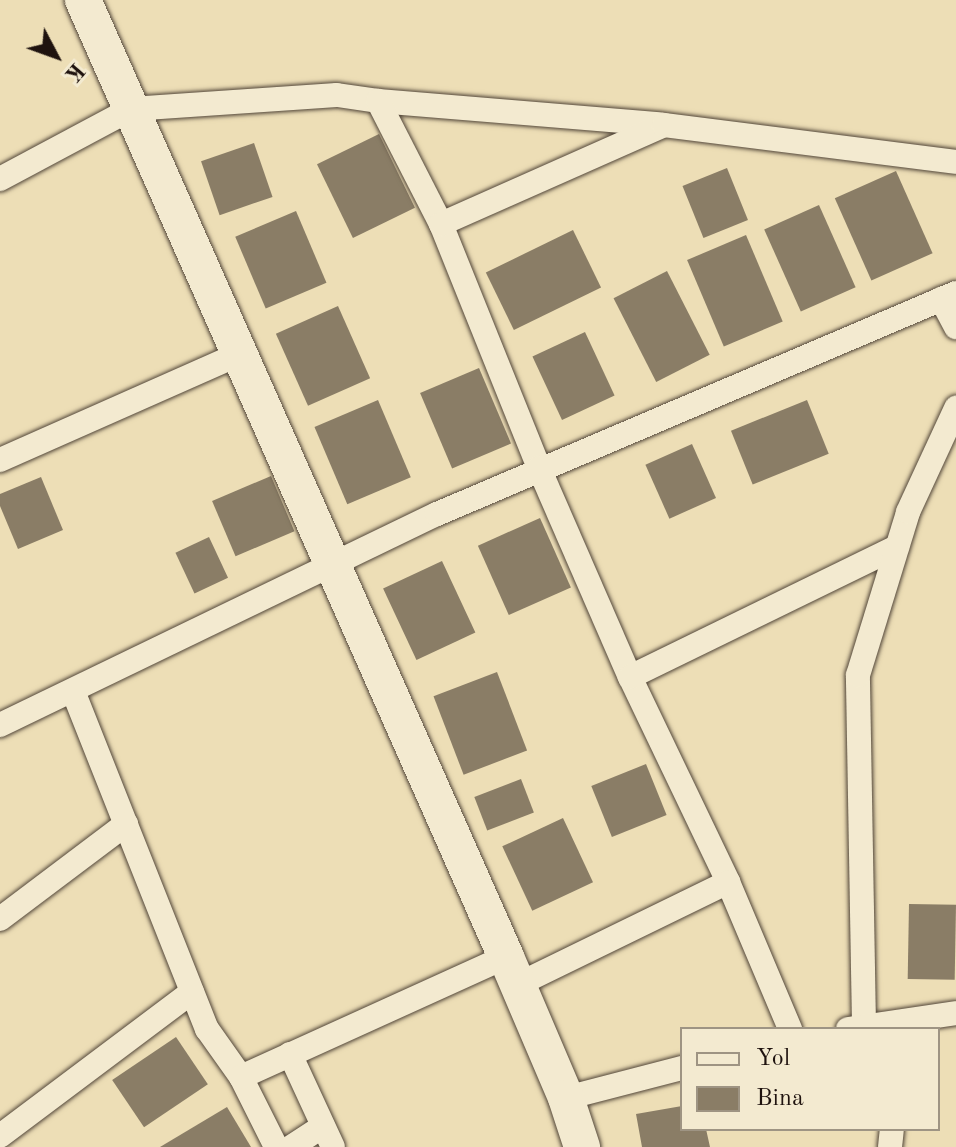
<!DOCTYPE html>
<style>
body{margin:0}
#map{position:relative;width:956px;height:1147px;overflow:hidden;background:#eddeb6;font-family:"Old Standard TT",serif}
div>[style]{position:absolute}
.building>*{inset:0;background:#8a7d66;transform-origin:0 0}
.roads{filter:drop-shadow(0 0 2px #524639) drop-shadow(0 0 2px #524639)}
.street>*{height:24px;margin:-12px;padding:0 12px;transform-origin:12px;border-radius:12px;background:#f3ead0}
.secondary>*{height:36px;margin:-18px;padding:0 18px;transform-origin:18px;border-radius:18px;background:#f3ead0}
span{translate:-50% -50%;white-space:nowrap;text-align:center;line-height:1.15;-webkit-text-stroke:6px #f3ead0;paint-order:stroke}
.legend{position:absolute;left:680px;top:1027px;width:260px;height:104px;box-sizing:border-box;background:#f3ead0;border:2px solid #9e9483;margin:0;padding:10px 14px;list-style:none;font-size:24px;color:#1f130f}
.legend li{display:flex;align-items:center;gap:16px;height:40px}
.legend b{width:40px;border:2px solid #9e9483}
.north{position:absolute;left:16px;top:16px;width:80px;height:80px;-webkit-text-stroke:6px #f3ead0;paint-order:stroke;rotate:131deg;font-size:22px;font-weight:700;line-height:32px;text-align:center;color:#1f130f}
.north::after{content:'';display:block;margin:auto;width:28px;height:36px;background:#1f130f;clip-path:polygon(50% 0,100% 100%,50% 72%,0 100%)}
</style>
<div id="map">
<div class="building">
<i style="left:379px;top:134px;width:82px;height:69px;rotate:64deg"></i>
<i style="left:254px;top:143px;width:57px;height:56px;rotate:71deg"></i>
<i style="left:727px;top:168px;width:56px;height:48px;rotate:68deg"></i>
<i style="left:896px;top:171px;width:90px;height:67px;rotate:66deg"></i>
<i style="left:819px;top:205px;width:90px;height:60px;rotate:66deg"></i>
<i style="left:296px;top:211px;width:78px;height:66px;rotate:67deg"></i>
<i style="left:573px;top:230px;width:64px;height:97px;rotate:64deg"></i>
<i style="left:746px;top:235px;width:94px;height:64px;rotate:67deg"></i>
<i style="left:667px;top:271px;width:94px;height:60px;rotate:63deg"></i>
<i style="left:338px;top:306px;width:79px;height:68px;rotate:66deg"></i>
<i style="left:585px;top:332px;width:70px;height:58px;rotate:65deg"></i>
<i style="left:479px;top:368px;width:82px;height:64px;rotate:67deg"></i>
<i style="left:378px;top:400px;width:84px;height:69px;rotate:67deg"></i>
<i style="left:807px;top:400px;width:58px;height:82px;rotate:68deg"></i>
<i style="left:692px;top:444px;width:59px;height:51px;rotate:66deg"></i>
<i style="left:271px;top:476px;width:60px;height:64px;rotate:67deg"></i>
<i style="clip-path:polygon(41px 477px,63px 530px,18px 549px,0 506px,0 494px)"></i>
<i style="left:540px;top:518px;width:76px;height:68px;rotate:66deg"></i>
<i style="left:209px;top:537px;width:45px;height:37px;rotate:65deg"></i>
<i style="left:442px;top:561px;width:79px;height:65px;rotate:65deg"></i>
<i style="left:497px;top:672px;width:84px;height:68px;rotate:69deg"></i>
<i style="left:646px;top:764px;width:55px;height:59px;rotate:68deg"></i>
<i style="left:521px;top:779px;width:36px;height:50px;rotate:69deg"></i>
<i style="left:563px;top:818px;width:71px;height:67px;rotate:65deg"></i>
<i style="left:909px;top:904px;width:47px;height:75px;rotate:1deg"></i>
<i style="left:176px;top:1037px;width:57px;height:77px;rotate:56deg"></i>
<i style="clip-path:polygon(682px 1106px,682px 1129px,706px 1129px,710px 1147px,642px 1147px,636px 1114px)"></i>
<i style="clip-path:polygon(227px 1107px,251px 1147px,160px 1147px)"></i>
</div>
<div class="roads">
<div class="street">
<i style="left:378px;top:101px;width:282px;rotate:4.7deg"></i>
<i style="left:0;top:179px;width:149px;rotate:-28.1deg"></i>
<i style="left:131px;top:109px;width:206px;rotate:-3.9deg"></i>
<i style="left:337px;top:95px;width:41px;rotate:8.3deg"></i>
<i style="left:378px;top:101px;width:138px;rotate:62.9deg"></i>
<i style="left:441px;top:224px;width:263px;rotate:68.1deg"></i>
<i style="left:539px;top:468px;width:228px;rotate:66.5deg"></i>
<i style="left:630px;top:677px;width:227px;rotate:64.4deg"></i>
<i style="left:728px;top:882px;width:160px;rotate:67.1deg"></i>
<i style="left:441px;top:224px;width:244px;rotate:-23.9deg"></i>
<i style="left:664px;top:125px;width:294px;rotate:7.2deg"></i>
<i style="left:941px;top:299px;width:32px;rotate:62deg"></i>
<i style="left:0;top:460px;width:264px;rotate:-23.9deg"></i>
<i style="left:630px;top:677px;width:297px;rotate:-26deg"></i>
<i style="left:73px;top:691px;width:364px;rotate:68.4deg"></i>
<i style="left:207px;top:1029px;width:59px;rotate:54.7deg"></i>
<i style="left:241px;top:1077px;width:78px;rotate:63.4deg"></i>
<i style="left:0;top:725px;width:485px;rotate:-25.8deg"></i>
<i style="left:437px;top:514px;width:564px;rotate:-23.07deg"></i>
<i style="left:0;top:919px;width:158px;rotate:-37deg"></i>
<i style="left:517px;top:985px;width:235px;rotate:-26deg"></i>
<i style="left:864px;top:1026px;width:351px;rotate:-91deg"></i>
<i style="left:858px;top:675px;width:170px;rotate:-72.9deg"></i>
<i style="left:908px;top:512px;width:115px;rotate:-65.2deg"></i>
<i style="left:848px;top:1029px;width:109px;rotate:-8.4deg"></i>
<i style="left:290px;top:1054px;width:102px;rotate:65.2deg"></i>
<i style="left:241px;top:1077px;width:291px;rotate:-24.4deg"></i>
<i style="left:566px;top:1098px;width:120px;rotate:-14.5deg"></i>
<i style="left:0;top:1136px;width:240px;rotate:-36.9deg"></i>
<i style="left:291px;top:1147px;width:38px;rotate:-33deg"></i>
<i style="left:890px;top:1147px;width:18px;rotate:-84deg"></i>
</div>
<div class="secondary">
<i style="left:83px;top:0;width:1046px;rotate:66.15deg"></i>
<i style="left:506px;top:957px;width:153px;rotate:66.9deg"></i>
<i style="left:566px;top:1098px;width:52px;rotate:71.9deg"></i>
</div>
</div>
<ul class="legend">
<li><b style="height:10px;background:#f3ead0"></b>Yol</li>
<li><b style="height:22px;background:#8a7d66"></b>Bina</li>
</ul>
<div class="north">K</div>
</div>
